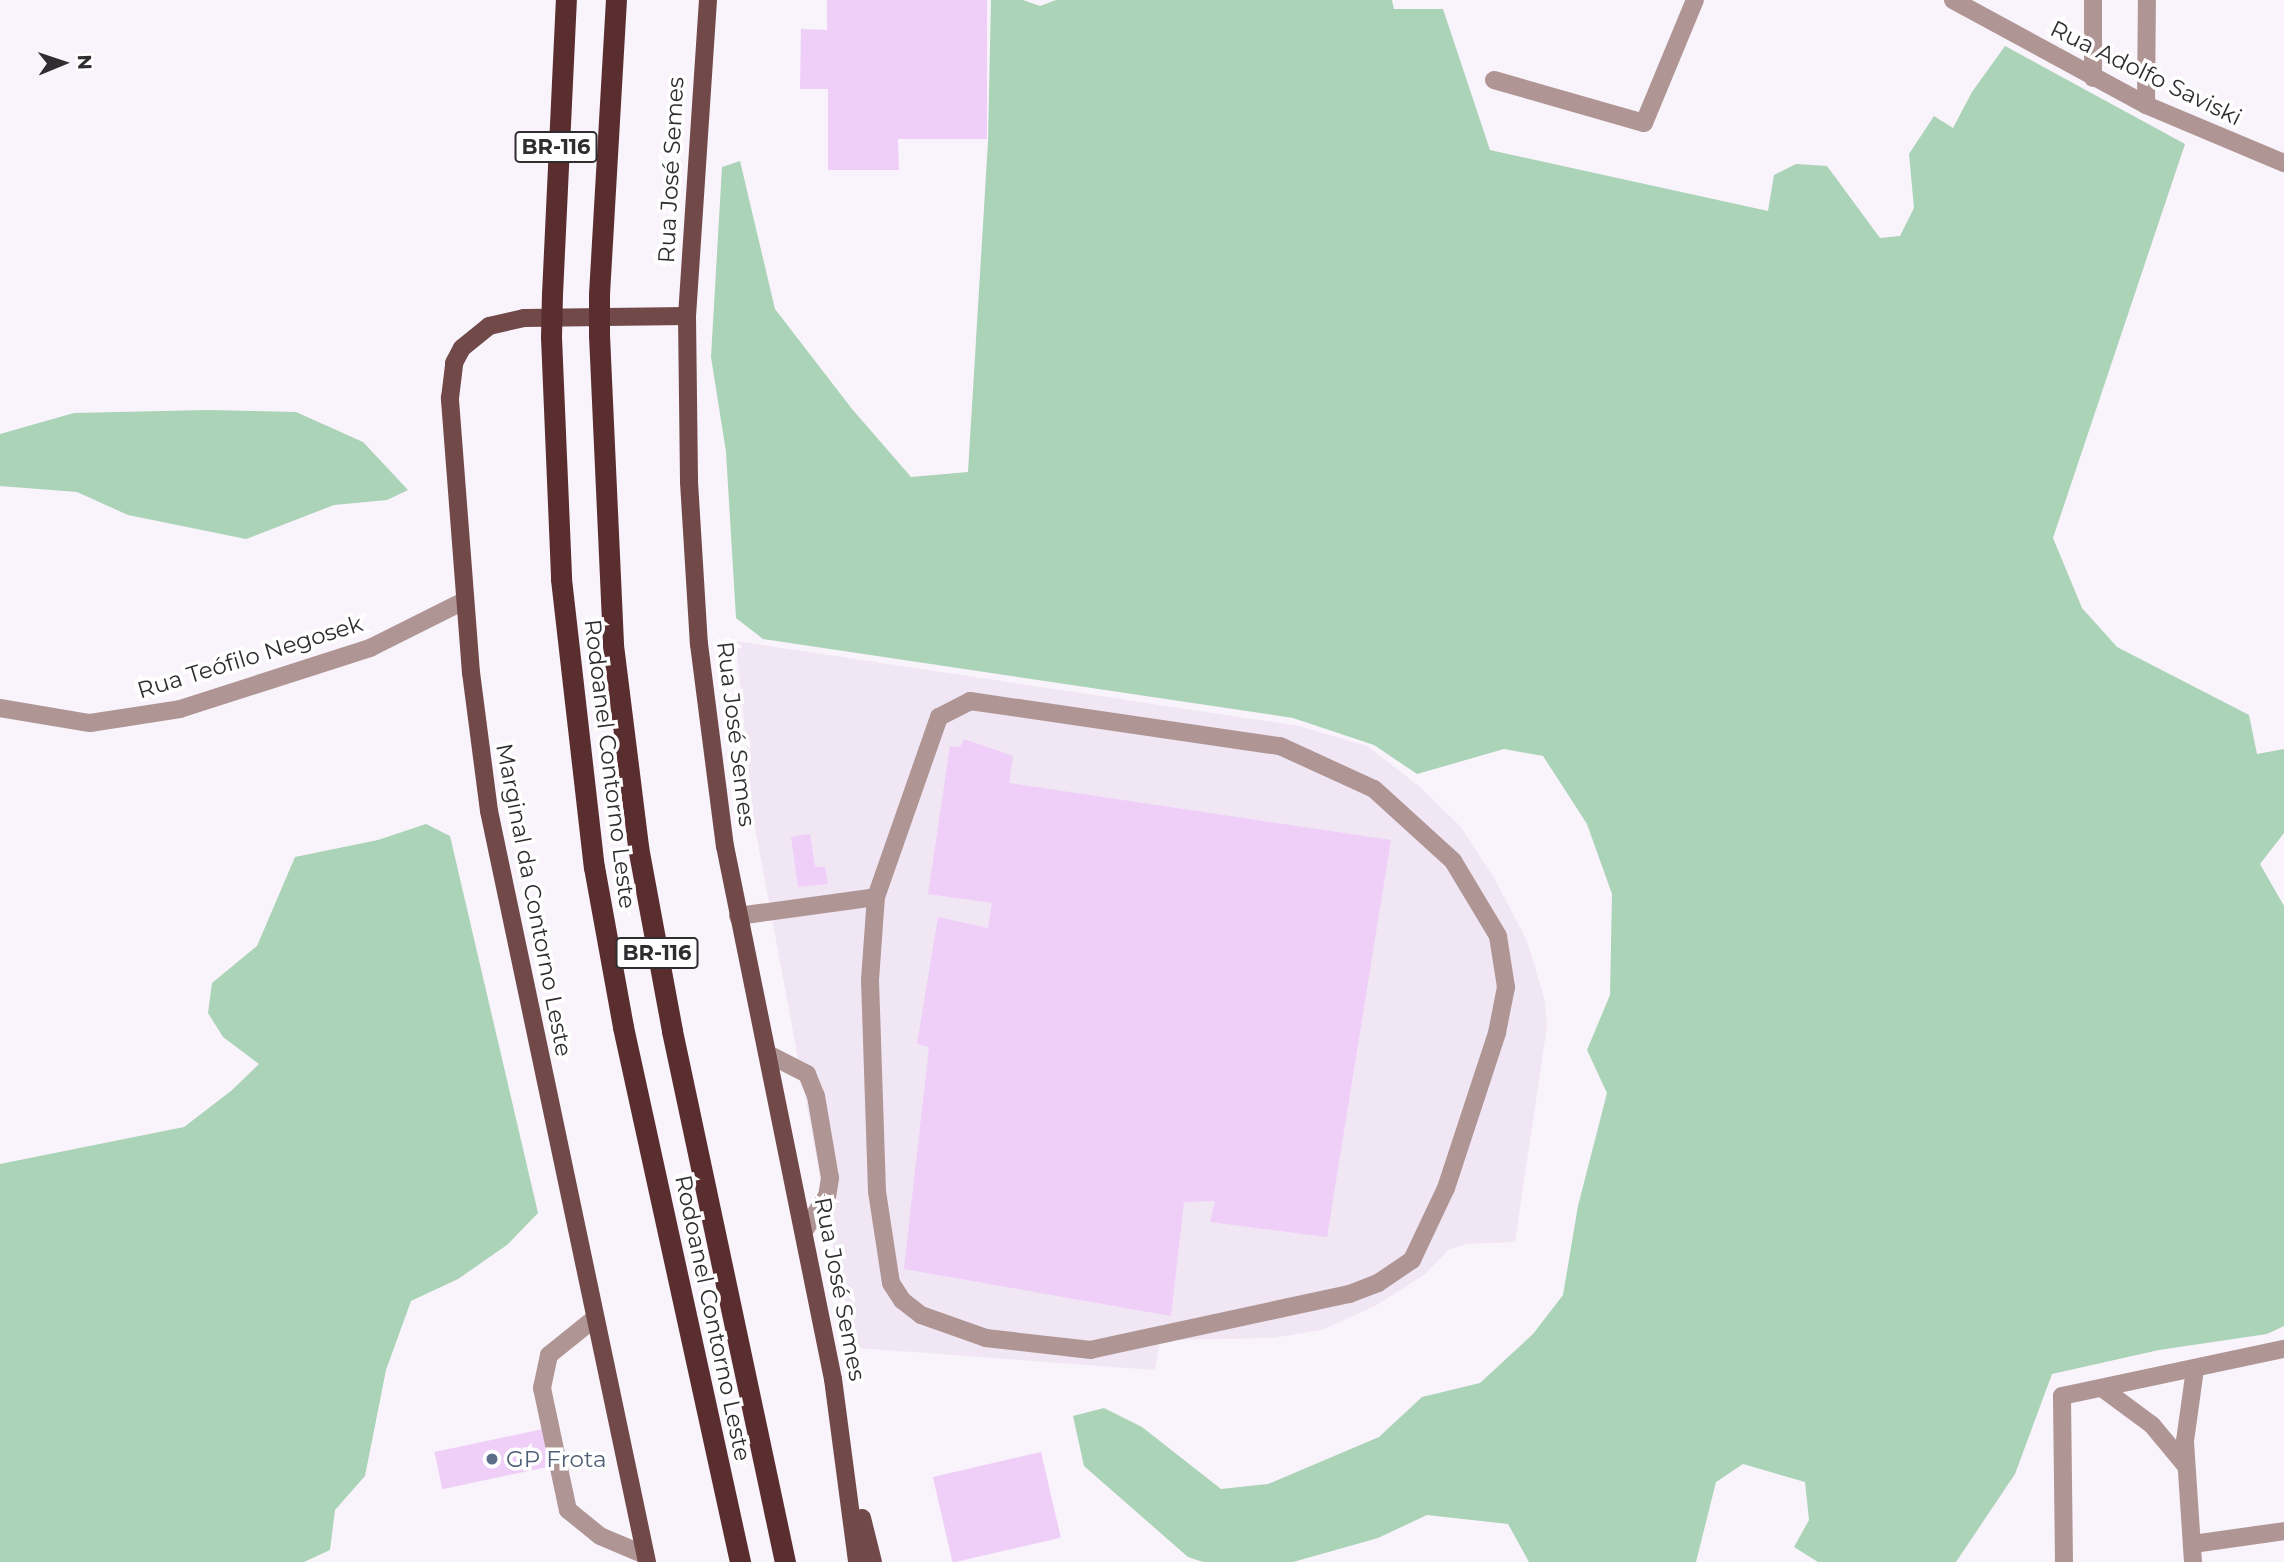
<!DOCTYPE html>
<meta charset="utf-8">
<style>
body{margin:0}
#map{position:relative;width:2284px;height:1562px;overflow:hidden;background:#f9f3fb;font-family:Montserrat,sans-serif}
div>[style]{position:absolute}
.built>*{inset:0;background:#f1e6f4}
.green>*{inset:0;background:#abd3b7}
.building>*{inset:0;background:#efcff8;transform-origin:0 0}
.minor>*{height:18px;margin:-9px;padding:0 9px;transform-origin:9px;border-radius:9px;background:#af9695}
.major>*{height:18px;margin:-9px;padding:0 9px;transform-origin:9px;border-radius:9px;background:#714949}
.highway>*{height:21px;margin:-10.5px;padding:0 10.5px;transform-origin:10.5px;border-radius:10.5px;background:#5a2e2f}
.highway-bridge>*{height:21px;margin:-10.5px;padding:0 10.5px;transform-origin:10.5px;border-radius:10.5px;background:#5a2e2f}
.dots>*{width:19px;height:19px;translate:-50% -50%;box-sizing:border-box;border:4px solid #fff;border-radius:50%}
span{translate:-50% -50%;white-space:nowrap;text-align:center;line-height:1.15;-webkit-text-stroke:7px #fff;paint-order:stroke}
.shield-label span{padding:2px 5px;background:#fff;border:2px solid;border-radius:5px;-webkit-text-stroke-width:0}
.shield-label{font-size:21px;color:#2f2d30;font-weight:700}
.street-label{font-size:23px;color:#2f2d30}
.service-label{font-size:23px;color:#4e5e75}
.left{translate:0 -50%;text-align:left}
.north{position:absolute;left:28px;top:28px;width:70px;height:70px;-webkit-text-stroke:5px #fff;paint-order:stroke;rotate:88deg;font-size:19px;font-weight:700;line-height:28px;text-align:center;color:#2f2d30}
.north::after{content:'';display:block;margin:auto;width:24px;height:32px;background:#2f2d30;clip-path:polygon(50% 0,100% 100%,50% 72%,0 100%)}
</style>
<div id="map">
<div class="built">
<i style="clip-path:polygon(736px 641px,1299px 726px,1367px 746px,1420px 787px,1460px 826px,1494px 878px,1527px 941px,1545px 1001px,1547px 1026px,1515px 1242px,1466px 1244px,1448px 1250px,1425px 1274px,1375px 1306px,1322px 1330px,1272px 1338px,1160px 1340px,1155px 1370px,858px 1348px,845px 1311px,754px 822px)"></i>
</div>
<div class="green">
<i style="clip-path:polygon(991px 0,1023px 0,1040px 6px,1056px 0,1392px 0,1394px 9px,1443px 9px,1490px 150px,1768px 211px,1774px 175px,1796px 164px,1827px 166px,1880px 238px,1900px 236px,1914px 208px,1909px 154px,1934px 116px,1953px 128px,1972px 92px,2005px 46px,2185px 144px,2053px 538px,2082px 608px,2117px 647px,2249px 715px,2257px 754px,2284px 749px,2284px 833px,2260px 864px,2284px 906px,2284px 1326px,2267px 1334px,2159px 1350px,2052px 1374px,2015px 1474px,1956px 1562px,1818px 1562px,1794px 1547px,1809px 1520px,1805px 1482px,1743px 1464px,1716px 1482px,1696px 1562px,1529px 1562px,1508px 1524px,1427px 1515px,1378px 1538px,1293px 1562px,1203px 1562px,1188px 1557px,1084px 1466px,1073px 1416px,1104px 1408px,1142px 1427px,1221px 1489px,1268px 1484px,1379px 1437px,1422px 1397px,1480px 1383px,1533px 1334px,1563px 1295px,1578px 1206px,1607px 1093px,1587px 1050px,1610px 995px,1612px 894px,1587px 824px,1543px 756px,1504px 749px,1417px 774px,1374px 745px,1293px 718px,763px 639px,736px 618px,726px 452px,711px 357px,722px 167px,740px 161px,775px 309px,852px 409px,911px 477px,968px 472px,988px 142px)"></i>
<i style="clip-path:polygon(207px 410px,296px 412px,363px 442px,408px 490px,387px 500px,334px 505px,246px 539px,128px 515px,77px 492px,0 486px,0 434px,74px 413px)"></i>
<i style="clip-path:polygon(426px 824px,450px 836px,538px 1213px,507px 1245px,458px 1279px,411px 1301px,386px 1370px,365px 1476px,335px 1510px,330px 1550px,304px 1562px,0 1562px,0 1164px,184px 1127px,231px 1091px,259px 1064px,223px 1037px,208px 1013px,212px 983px,257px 946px,295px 857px,378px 840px)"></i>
</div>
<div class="building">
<i style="clip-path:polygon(827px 0,987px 0,987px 139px,898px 139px,899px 170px,828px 170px,828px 89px,800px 89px,801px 29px,827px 30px)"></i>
<i style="clip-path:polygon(964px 739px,1013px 756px,1009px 783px,1391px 840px,1327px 1237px,1210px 1222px,1215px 1201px,1184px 1202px,1171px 1316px,904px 1269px,929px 1047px,917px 1044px,938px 917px,988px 928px,992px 903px,928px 894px,950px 746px,960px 747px)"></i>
<i style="clip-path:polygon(810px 834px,815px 867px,825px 867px,828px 884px,798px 887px,791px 837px)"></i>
<i style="left:543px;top:1429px;width:38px;height:111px;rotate:78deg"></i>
<i style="left:1041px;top:1452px;width:88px;height:111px;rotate:77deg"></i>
</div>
<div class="minor">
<i style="left:1953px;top:0;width:220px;rotate:28.5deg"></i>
<i style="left:2146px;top:105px;width:150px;rotate:22.8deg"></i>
<i style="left:2093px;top:78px;width:78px;rotate:-90deg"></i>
<i style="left:1494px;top:80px;width:156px;rotate:16deg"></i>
<i style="left:1644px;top:123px;width:133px;rotate:-67.5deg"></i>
<i style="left:2146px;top:105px;width:105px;rotate:-89.5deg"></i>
<i style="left:970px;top:701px;width:313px;rotate:8.3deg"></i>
<i style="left:1280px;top:746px;width:103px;rotate:24.6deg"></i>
<i style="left:1374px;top:789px;width:107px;rotate:42.3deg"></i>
<i style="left:1453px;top:861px;width:87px;rotate:59deg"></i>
<i style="left:1498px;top:936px;width:52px;rotate:81.1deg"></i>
<i style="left:1506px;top:987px;width:47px;rotate:101.1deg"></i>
<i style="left:1497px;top:1033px;width:163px;rotate:108.2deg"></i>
<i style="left:1446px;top:1188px;width:80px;rotate:115.3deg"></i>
<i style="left:1412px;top:1260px;width:41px;rotate:145.9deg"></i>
<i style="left:1378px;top:1283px;width:31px;rotate:159deg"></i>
<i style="left:1349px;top:1294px;width:264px;rotate:167.8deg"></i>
<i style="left:1091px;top:1350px;width:106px;rotate:-173.5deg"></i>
<i style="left:986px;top:1338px;width:69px;rotate:-160.5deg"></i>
<i style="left:921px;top:1315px;width:24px;rotate:-142deg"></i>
<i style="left:902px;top:1300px;width:20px;rotate:-123deg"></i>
<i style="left:891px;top:1283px;width:93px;rotate:-98.7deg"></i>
<i style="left:877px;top:1191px;width:211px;rotate:-91.9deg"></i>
<i style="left:870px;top:980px;width:83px;rotate:-85.9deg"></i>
<i style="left:876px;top:897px;width:191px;rotate:-70.7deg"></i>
<i style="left:939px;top:717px;width:35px;rotate:-27deg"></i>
<i style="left:0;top:708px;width:91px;rotate:9.5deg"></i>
<i style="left:90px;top:723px;width:91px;rotate:-8.8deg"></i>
<i style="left:180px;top:709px;width:200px;rotate:-17.8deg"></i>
<i style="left:370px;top:648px;width:105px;rotate:-26.6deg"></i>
<i style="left:738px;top:916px;width:139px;rotate:-7.8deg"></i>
<i style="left:768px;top:1054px;width:44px;rotate:27.1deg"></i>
<i style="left:807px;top:1074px;width:24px;rotate:68deg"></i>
<i style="left:816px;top:1096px;width:83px;rotate:80.3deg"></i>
<i style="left:830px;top:1178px;width:18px;rotate:99deg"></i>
<i style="left:827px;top:1196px;width:42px;rotate:123.3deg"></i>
<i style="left:595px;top:1318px;width:59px;rotate:141.2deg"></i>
<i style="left:549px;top:1355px;width:34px;rotate:102deg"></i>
<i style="left:542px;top:1388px;width:125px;rotate:78deg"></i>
<i style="left:568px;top:1510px;width:41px;rotate:39.1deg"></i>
<i style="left:600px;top:1536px;width:49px;rotate:22.9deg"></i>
<i style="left:2102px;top:1388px;width:62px;rotate:36.5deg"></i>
<i style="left:2152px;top:1425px;width:53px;rotate:50.3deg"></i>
<i style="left:2193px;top:1544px;width:92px;rotate:-8.1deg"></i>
<i style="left:2064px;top:1562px;width:166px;rotate:-90.7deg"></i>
<i style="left:2062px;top:1396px;width:227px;rotate:-12deg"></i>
<i style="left:2193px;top:1562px;width:121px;rotate:-93.8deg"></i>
<i style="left:2185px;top:1441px;width:73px;rotate:-82.1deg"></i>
</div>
<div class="major">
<i style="left:708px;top:0;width:317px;rotate:93.8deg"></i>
<i style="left:687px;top:316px;width:166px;rotate:89.3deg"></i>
<i style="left:689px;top:482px;width:162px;rotate:86.5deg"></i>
<i style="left:699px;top:644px;width:204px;rotate:82.7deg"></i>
<i style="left:725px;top:846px;width:544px;rotate:78.55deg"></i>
<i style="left:833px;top:1379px;width:185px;rotate:82.5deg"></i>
<i style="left:862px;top:1518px;width:45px;rotate:76deg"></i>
<i style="left:647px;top:1562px;width:767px;rotate:-101.88deg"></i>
<i style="left:489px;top:811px;width:139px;rotate:-97.4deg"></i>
<i style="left:471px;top:673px;width:276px;rotate:-94.4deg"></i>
<i style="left:450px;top:398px;width:35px;rotate:-83deg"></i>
<i style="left:454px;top:363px;width:17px;rotate:-62deg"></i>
<i style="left:462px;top:348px;width:35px;rotate:-39deg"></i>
<i style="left:489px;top:326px;width:36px;rotate:-13deg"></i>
<i style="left:524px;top:318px;width:163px;rotate:-0.7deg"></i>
</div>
<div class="highway">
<i style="left:552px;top:294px;width:294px;rotate:-87.3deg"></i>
<i style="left:599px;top:294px;width:294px;rotate:-86.7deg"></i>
<i style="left:599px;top:335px;width:310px;rotate:87.4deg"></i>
<i style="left:613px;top:645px;width:204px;rotate:82.9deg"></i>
<i style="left:638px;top:847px;width:187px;rotate:79.5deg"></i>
<i style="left:672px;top:1031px;width:543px;rotate:77.99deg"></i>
<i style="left:551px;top:337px;width:242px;rotate:87.6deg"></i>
<i style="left:561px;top:579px;width:290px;rotate:83.5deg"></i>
<i style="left:594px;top:867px;width:163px;rotate:79.7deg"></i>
<i style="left:623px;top:1027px;width:548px;rotate:77.66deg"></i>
</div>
<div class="highway-bridge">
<i style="left:599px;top:335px;width:41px;rotate:-90deg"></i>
<i style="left:551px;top:337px;width:43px;rotate:-88.7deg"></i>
</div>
<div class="dots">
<i style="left:492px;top:1459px;background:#5c6f8a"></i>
</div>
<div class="shield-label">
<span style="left:556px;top:147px">BR-116</span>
<span style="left:657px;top:953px">BR-116</span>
</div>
<div class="street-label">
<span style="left:2146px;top:73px;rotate:26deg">Rua Adolfo Saviski</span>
<span style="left:671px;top:170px;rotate:-87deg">Rua José Semes</span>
<span style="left:250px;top:657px;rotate:-17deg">Rua Teófilo Negosek</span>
<span style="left:736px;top:734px;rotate:83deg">Rua José Semes</span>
<span style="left:610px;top:764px;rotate:83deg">Rodoanel Contorno Leste</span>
<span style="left:534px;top:900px;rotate:79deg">Marginal da Contorno Leste</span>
<span style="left:840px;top:1289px;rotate:79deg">Rua José Semes</span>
<span style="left:713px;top:1318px;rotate:78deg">Rodoanel Contorno Leste</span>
</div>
<div class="service-label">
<span class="left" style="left:506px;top:1459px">GP Frota</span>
</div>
<div class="north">N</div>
</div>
